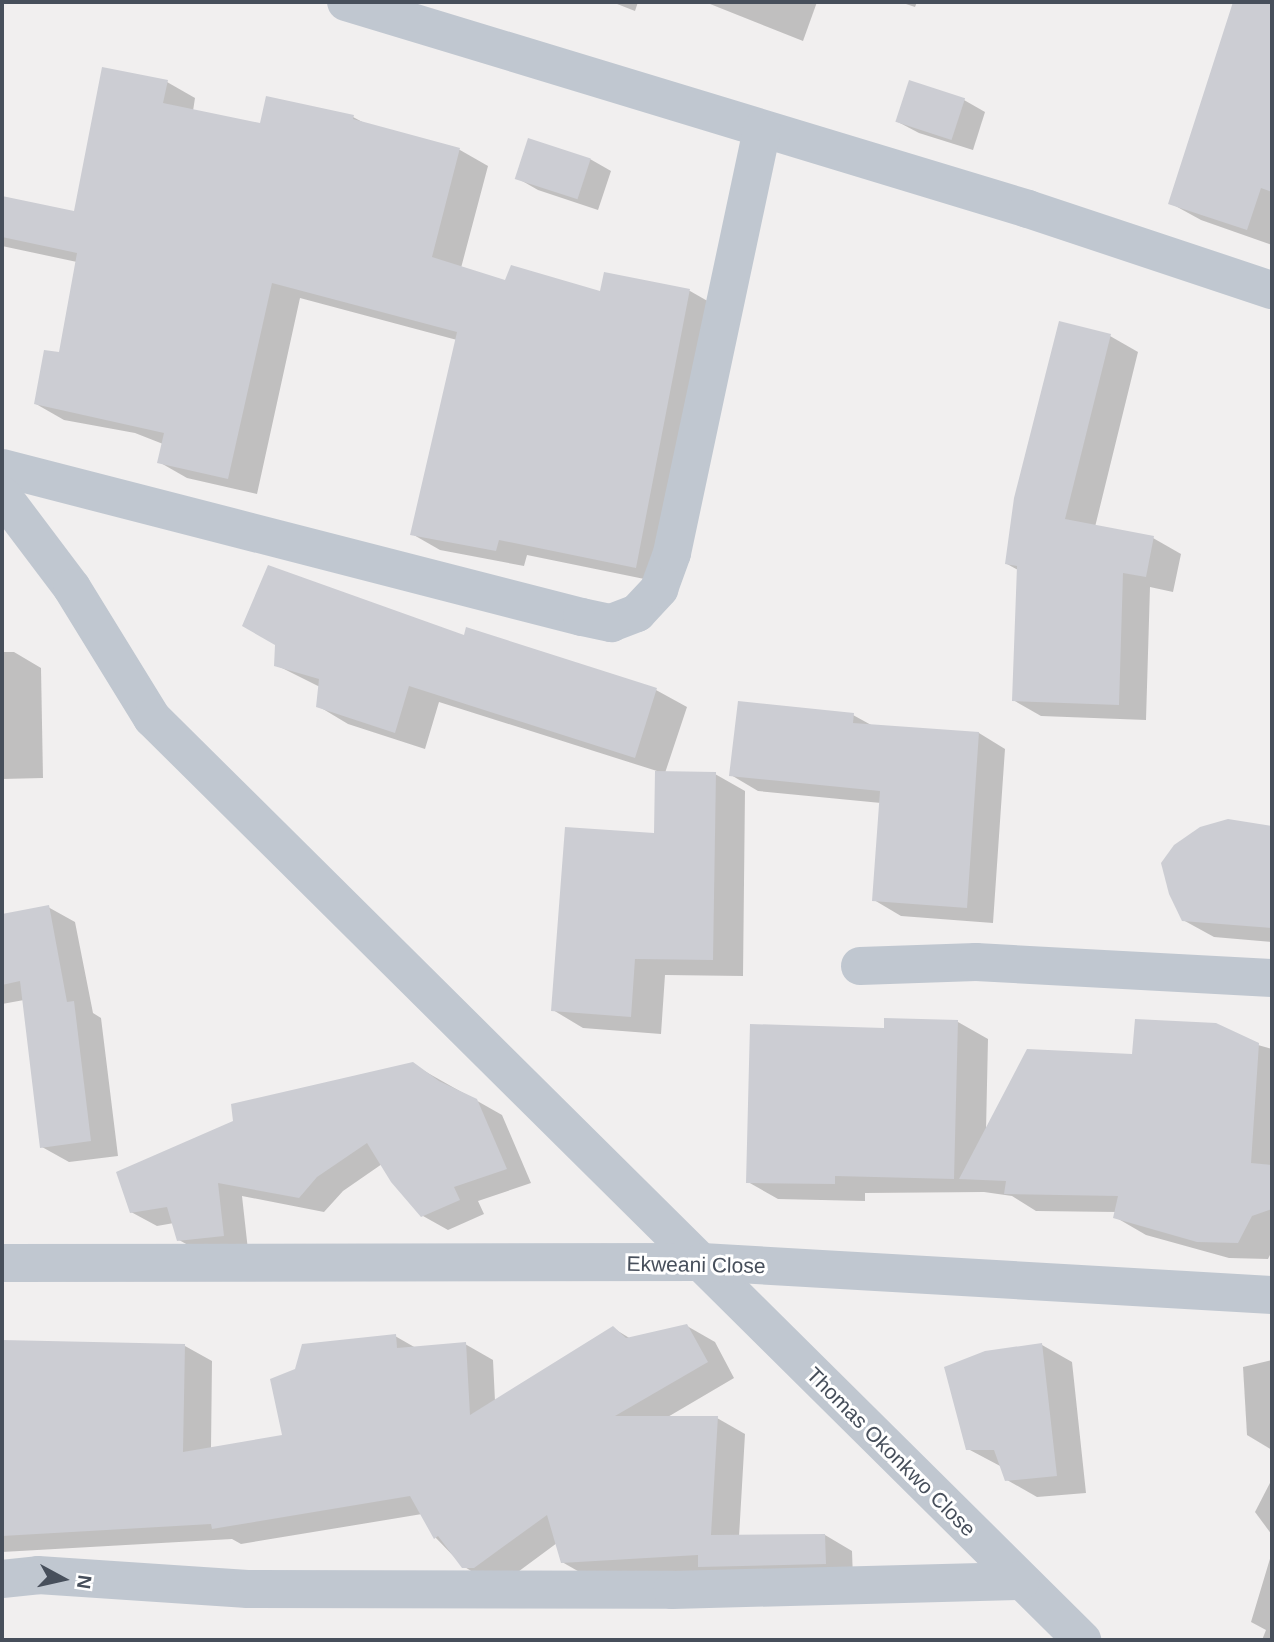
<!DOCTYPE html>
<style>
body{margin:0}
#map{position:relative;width:1274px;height:1642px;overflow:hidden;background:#f1efef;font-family:Helvetica,sans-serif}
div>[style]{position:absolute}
.shadow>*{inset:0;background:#0003}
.building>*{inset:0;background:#cccdd3;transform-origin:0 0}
.minor>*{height:38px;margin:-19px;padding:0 19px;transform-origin:19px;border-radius:19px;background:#c0c7d0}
span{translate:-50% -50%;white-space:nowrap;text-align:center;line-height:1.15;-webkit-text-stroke:6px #fff;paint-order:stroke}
.street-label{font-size:21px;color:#474f5b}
.frame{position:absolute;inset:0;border:4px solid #474f5b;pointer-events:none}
.north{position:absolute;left:28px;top:1544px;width:70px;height:70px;-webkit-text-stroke:5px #fff;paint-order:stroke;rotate:98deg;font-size:19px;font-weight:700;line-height:28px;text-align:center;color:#474f5b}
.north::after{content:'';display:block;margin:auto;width:24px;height:32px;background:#474f5b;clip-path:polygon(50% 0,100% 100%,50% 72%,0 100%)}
</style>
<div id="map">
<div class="shadow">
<i style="clip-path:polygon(612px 2px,638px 2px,635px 11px)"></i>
<i style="clip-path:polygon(705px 2px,817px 2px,803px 41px)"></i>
<i style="clip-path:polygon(900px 2px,917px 2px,915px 7px)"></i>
<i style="clip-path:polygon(1235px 2px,1272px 2px,1272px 245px,1201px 220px,1170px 203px)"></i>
<i style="clip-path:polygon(167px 82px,195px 98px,193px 111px,261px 125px,353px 117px,368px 125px,460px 150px,488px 166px,461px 268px,506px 282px,601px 294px,605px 274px,690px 291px,718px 307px,664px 583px,527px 555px,524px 566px,440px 550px,412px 534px,457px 340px,300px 298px,257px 494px,187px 478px,159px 462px,163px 444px,135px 433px,64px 420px,36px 404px,61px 354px,77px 262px,2px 246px,2px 198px,75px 213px)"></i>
<i style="clip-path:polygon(964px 100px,985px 112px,973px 150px,919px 133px,898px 122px)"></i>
<i style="clip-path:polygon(590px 159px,611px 171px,598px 210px,538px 190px,517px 178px)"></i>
<i style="clip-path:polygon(1110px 336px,1138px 352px,1095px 527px,1153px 538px,1181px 554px,1173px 592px,1150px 587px,1146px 720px,1041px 716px,1013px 700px,1018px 570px,1007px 564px)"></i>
<i style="clip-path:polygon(465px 637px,656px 690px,687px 707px,665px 773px,715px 774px,745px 791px,743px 976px,665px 975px,661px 1034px,583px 1028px,553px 1010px,656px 835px,657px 771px,439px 702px,425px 749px,348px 724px,318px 706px,320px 687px,276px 665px)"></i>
<i style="clip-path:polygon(2px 652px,14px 652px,41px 668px,43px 778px,2px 779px)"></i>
<i style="clip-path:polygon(853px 715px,873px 726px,979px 733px,1005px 749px,993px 923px,901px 916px,874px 900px,881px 803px,758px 791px,731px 775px)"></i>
<i style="clip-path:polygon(1228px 821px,1272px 828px,1272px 942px,1214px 937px,1183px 920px)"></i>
<i style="clip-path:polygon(48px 907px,75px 922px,93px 1013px,101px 1018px,118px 1156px,69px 1162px,42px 1147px,24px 1000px,2px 1004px,2px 915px)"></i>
<i style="clip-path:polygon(958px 1022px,988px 1039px,986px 1131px,1133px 1056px,1244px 1041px,1272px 1049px,1272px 1251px,1268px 1259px,1229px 1258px,1146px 1235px,1115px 1217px,1117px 1212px,1036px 1211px,1012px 1196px,984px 1192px,865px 1193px,865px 1201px,778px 1199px,748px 1182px,885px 1029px)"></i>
<i style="clip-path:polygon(412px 1064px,502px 1115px,531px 1183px,478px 1201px,484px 1214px,448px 1230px,423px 1216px,382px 1164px,343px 1191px,324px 1212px,242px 1196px,248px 1250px,204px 1254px,179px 1240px,174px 1223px,157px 1226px,131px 1212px)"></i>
<i style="clip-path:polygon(687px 1326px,715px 1342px,734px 1378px,666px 1418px,717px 1418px,745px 1434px,739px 1537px,825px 1535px,852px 1551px,853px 1579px,590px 1578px,562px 1562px,557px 1543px,503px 1583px,491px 1583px,463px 1566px,435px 1537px,422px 1514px,241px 1544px,232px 1539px,2px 1552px,2px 1342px,185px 1346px,212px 1361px,211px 1449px,284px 1436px,395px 1336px,416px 1348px,465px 1344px,493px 1360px,495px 1401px,613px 1328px,631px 1339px)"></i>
<i style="clip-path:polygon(1042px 1345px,1072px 1362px,1086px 1493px,1037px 1497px,1007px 1480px,1002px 1467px,968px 1449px)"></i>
<i style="clip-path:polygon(1272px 1360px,1272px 1450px,1247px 1435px,1243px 1367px)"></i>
<i style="clip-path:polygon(1272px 1479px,1272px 1535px,1255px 1512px)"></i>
<i style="clip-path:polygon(1272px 1552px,1272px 1640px,1262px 1640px,1266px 1630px,1251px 1622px)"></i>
</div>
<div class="building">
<i style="clip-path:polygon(1233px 2px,1272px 2px,1272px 192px,1261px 188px,1247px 230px,1168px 204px)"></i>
<i style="clip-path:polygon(102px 67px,168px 80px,163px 103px,260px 123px,266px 96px,354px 115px,353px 119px,460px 148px,432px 257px,505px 280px,511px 265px,600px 291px,604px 272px,690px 289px,636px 568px,499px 540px,496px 551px,410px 535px,457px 332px,272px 283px,228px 479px,157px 463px,164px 433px,34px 404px,44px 350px,59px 352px,77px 253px,2px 237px,2px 196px,74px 211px)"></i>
<i style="left:909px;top:80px;width:59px;height:44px;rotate:18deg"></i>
<i style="left:528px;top:138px;width:66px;height:43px;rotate:18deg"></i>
<i style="clip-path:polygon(1059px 321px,1111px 334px,1065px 519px,1154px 536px,1146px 577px,1123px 573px,1119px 705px,1012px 701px,1017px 566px,1005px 564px,1014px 498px)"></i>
<i style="clip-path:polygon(268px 565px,464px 635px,466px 627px,657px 688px,635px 758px,409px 686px,395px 733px,316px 707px,319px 679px,274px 666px,275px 645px,242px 626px)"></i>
<i style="clip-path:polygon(738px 701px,854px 713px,853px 723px,979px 732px,967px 908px,872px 901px,880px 791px,729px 776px)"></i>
<i style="clip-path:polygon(655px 771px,716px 772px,713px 960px,635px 959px,631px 1017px,551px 1011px,565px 827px,654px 833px)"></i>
<i style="clip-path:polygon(1228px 819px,1272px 826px,1272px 928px,1182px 921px,1169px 894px,1161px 863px,1174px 845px,1200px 827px)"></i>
<i style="clip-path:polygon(49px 905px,67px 1002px,74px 1001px,91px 1141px,40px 1148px,20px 981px,2px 985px,2px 914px)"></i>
<i style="clip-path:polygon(884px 1018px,958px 1020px,954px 1179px,835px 1176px,835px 1184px,746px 1183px,750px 1024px,884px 1028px)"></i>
<i style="clip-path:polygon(1135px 1019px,1216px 1023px,1259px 1043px,1251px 1163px,1272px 1165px,1272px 1209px,1252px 1216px,1238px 1243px,1197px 1242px,1113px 1218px,1118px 1196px,1004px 1194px,1006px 1181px,959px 1179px,1027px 1049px,1132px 1054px)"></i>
<i style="clip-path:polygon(413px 1062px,439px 1081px,477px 1099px,507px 1169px,454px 1187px,460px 1200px,421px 1217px,391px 1182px,367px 1143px,317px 1177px,299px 1198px,218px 1183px,224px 1236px,177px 1241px,167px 1207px,130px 1213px,116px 1172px,233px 1121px,231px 1104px)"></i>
<i style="clip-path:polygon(687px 1324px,708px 1362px,615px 1416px,718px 1416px,711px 1535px,825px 1534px,826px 1564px,698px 1567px,698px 1555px,561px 1563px,547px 1515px,474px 1568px,462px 1568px,438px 1536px,434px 1539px,410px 1496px,212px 1529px,211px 1524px,2px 1536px,2px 1340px,185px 1344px,183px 1452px,282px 1435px,270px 1379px,295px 1369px,302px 1344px,396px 1334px,397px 1348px,466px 1342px,470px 1415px,613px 1326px,626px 1338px)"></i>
<i style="clip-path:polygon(1042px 1343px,1057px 1476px,1005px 1481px,994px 1450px,966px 1450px,944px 1367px,985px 1351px)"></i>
</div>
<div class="minor">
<i style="left:346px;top:2px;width:713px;rotate:16.88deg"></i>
<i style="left:1028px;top:209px;width:257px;rotate:18.4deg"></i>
<i style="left:2px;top:468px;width:599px;rotate:14.41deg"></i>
<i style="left:582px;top:617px;width:30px;rotate:12deg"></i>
<i style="left:611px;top:623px;width:28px;rotate:-21deg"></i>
<i style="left:637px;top:613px;width:33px;rotate:-47deg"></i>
<i style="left:659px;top:589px;width:38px;rotate:-70deg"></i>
<i style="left:672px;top:553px;width:433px;rotate:-78deg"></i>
<i style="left:2px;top:495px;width:116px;rotate:53deg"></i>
<i style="left:72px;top:588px;width:153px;rotate:58.4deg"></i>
<i style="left:152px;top:718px;width:1310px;rotate:44.75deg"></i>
<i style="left:860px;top:966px;width:116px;rotate:-2deg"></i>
<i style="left:976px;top:962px;width:296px;rotate:3.1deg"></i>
<i style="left:2px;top:1263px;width:700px;rotate:-0.08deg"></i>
<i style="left:702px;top:1262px;width:571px;rotate:3.31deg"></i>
<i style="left:2px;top:1579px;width:36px;rotate:-6deg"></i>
<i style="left:38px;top:1575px;width:210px;rotate:3.8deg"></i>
<i style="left:248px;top:1589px;width:424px;rotate:0.1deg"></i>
<i style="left:672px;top:1590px;width:349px;rotate:-1.5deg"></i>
</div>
<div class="street-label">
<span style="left:696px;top:1265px;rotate:1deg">Ekweani Close</span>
<span style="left:891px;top:1452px;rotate:45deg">Thomas Okonkwo Close</span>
</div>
<div class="frame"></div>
<div class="north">N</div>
</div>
